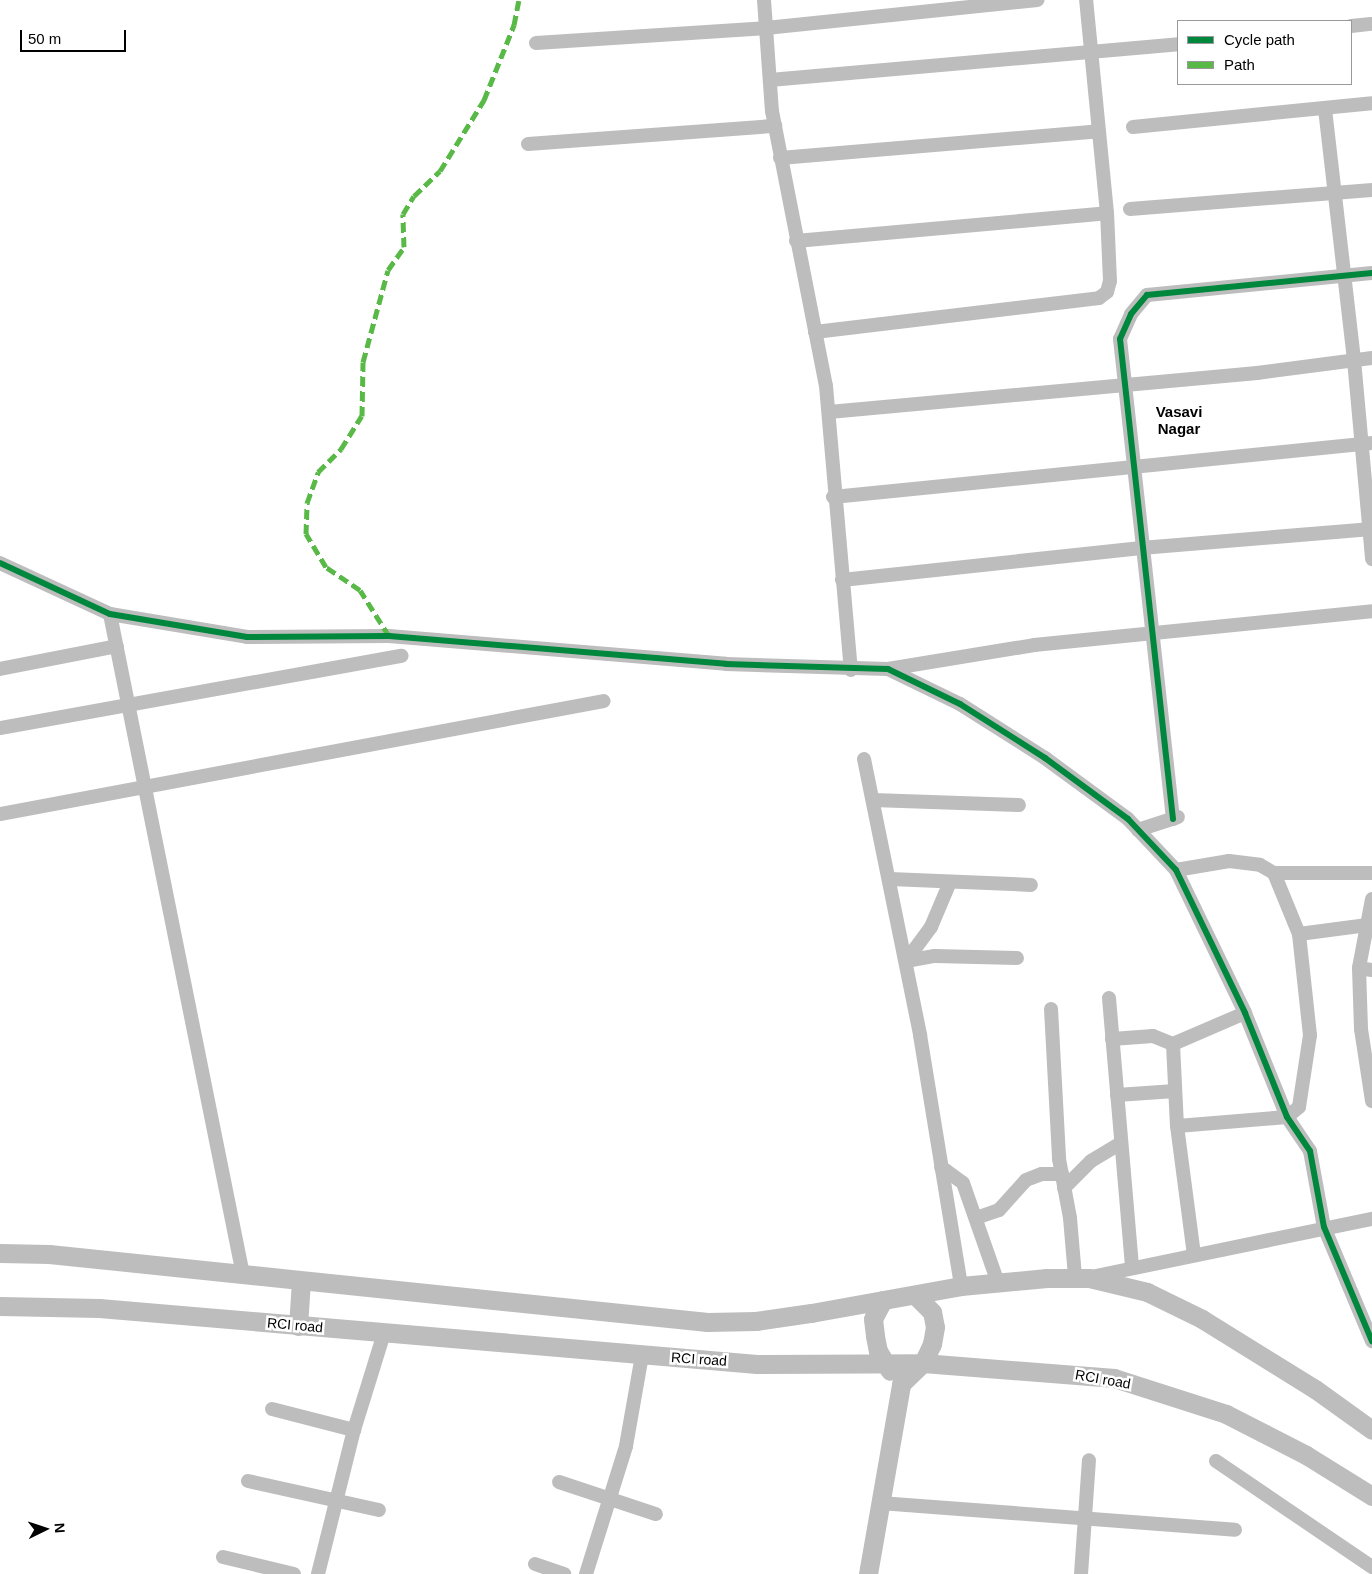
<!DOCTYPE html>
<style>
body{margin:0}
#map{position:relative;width:1372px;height:1574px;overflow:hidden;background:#fff;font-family:Arial,sans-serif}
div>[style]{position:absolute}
.minor>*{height:14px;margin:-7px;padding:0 7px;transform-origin:7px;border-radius:7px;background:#bdbdbd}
.major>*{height:19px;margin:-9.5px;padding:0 9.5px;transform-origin:9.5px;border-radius:9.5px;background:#bdbdbd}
.quiet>*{height:5px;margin-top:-2.5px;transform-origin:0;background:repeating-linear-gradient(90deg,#58b947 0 10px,transparent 0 15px)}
.cycleway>*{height:6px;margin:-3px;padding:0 3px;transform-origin:3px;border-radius:3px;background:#00873e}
span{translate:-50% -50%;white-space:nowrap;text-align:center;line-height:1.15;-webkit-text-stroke:5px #fff;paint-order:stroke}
.street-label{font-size:14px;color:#000}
.neighbourhood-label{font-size:15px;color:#000;font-weight:700}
.legend{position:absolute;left:1177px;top:20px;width:175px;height:65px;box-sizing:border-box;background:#fff;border:1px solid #999;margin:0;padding:6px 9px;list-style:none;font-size:15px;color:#000}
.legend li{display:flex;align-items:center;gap:10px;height:25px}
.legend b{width:25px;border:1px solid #999}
.north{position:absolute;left:20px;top:1504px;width:50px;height:50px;-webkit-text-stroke:4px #fff;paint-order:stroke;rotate:86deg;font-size:14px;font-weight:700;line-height:20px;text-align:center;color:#000}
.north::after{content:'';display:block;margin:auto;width:18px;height:22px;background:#000;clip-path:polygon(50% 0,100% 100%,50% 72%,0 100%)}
.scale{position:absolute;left:20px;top:30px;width:106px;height:22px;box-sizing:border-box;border:2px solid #000;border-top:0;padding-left:6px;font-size:15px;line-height:18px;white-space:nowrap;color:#000;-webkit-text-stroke:4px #fff;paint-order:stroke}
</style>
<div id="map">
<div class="minor">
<i style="left:764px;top:0;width:111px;rotate:85.9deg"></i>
<i style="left:772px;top:111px;width:280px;rotate:78.9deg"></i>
<i style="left:826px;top:386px;width:285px;rotate:85deg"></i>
<i style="left:1351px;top:26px;width:20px;rotate:-6deg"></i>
<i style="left:536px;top:43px;width:230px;rotate:-3.7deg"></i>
<i style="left:766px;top:28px;width:273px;rotate:-5.9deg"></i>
<i style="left:770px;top:80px;width:410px;rotate:-5deg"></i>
<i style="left:1325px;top:109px;width:253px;rotate:83.4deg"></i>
<i style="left:1354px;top:360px;width:200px;rotate:84.8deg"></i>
<i style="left:1133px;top:127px;width:240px;rotate:-5.7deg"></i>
<i style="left:528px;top:144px;width:248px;rotate:-4.2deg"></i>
<i style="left:780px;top:158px;width:320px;rotate:-4.8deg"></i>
<i style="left:1130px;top:209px;width:243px;rotate:-4.5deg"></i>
<i style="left:796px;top:241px;width:312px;rotate:-5.1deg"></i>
<i style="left:815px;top:332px;width:286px;rotate:-6.8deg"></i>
<i style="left:1099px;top:298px;width:10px;rotate:-37deg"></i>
<i style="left:1107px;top:292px;width:11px;rotate:-75deg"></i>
<i style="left:1110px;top:281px;width:68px;rotate:-92.5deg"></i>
<i style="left:1107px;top:213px;width:214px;rotate:-95.6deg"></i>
<i style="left:829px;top:412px;width:430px;rotate:-5.2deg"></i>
<i style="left:1257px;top:373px;width:116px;rotate:-7.4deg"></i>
<i style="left:833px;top:497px;width:542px;rotate:-5.72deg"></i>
<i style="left:0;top:563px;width:121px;rotate:24.9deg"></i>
<i style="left:110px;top:614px;width:139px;rotate:9.5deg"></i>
<i style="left:247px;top:637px;width:142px;rotate:-0.4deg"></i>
<i style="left:389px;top:636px;width:338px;rotate:4.7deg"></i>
<i style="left:726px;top:664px;width:162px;rotate:1.8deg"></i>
<i style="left:888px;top:669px;width:80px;rotate:25.9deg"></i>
<i style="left:960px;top:704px;width:101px;rotate:32.4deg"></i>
<i style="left:1045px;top:758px;width:103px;rotate:36.3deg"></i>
<i style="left:1128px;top:819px;width:70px;rotate:46.7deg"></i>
<i style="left:1176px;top:870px;width:159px;rotate:64.2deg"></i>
<i style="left:1245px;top:1013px;width:112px;rotate:68deg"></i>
<i style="left:1287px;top:1117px;width:41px;rotate:55.9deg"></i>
<i style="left:1310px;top:1151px;width:77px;rotate:79.6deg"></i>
<i style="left:1324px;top:1227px;width:124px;rotate:67.2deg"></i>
<i style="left:842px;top:580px;width:301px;rotate:-6.1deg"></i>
<i style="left:1141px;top:548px;width:232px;rotate:-4.7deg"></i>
<i style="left:110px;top:614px;width:674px;rotate:78.62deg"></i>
<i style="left:0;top:669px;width:119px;rotate:-11.1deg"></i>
<i style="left:888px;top:669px;width:148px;rotate:-9.3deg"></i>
<i style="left:1034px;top:645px;width:340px;rotate:-5.7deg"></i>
<i style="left:0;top:728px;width:408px;rotate:-10.2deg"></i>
<i style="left:864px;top:759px;width:282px;rotate:78.5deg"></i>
<i style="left:920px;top:1035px;width:254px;rotate:80.7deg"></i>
<i style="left:873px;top:800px;width:146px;rotate:2deg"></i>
<i style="left:0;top:814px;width:614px;rotate:-10.6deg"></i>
<i style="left:1173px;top:819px;width:483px;rotate:-96.3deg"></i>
<i style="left:1120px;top:339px;width:27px;rotate:-66deg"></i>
<i style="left:1131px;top:314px;width:25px;rotate:-50deg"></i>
<i style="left:1147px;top:295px;width:226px;rotate:-5.6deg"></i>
<i style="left:1138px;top:830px;width:42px;rotate:-18deg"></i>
<i style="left:1176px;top:870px;width:54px;rotate:-9.6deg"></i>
<i style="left:1229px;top:861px;width:31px;rotate:7deg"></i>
<i style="left:1260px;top:865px;width:16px;rotate:30deg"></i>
<i style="left:1274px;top:873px;width:66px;rotate:67.7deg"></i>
<i style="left:1299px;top:934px;width:102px;rotate:83.8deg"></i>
<i style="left:1310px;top:1035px;width:73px;rotate:98.7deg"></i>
<i style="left:1299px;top:1107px;width:16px;rotate:140deg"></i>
<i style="left:1287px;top:1117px;width:110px;rotate:175.3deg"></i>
<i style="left:1274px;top:873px;width:98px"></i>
<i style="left:890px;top:879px;width:141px;rotate:2.4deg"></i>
<i style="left:1372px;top:899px;width:70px;rotate:100.7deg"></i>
<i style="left:1359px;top:968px;width:61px;rotate:88.1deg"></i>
<i style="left:1361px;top:1029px;width:73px;rotate:81.3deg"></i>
<i style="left:1299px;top:934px;width:69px;rotate:-7.5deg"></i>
<i style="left:906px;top:961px;width:29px;rotate:-10deg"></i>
<i style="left:935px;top:956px;width:82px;rotate:1.4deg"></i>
<i style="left:906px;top:961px;width:42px;rotate:-53.7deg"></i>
<i style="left:931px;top:927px;width:49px;rotate:-67.1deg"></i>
<i style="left:1359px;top:968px;width:13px;rotate:9deg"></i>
<i style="left:1109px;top:998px;width:270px;rotate:85.1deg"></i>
<i style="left:1051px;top:1009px;width:150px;rotate:86.9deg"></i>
<i style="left:1059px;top:1159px;width:60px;rotate:79.4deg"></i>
<i style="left:1070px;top:1218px;width:58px;rotate:85.1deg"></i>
<i style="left:1112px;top:1039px;width:41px;rotate:-4.2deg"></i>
<i style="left:1153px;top:1036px;width:22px;rotate:22deg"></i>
<i style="left:1117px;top:1095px;width:58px;rotate:-3.9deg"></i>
<i style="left:941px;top:1167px;width:27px;rotate:36deg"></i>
<i style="left:963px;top:1183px;width:106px;rotate:70.7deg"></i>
<i style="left:1064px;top:1188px;width:38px;rotate:-45deg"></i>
<i style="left:1091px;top:1161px;width:35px;rotate:-31deg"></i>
<i style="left:976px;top:1218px;width:24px;rotate:-19deg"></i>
<i style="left:999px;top:1210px;width:40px;rotate:-48deg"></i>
<i style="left:1026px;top:1180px;width:17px;rotate:-21deg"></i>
<i style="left:1042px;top:1174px;width:20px"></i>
<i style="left:1194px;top:1255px;width:130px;rotate:-97.5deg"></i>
<i style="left:1177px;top:1126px;width:82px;rotate:-92.8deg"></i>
<i style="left:1173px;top:1044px;width:78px;rotate:-23.3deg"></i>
<i style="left:1091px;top:1277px;width:287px;rotate:-11.7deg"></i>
<i style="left:272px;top:1409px;width:85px;rotate:14.4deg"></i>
<i style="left:1216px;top:1461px;width:189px;rotate:34.2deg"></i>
<i style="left:248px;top:1481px;width:134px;rotate:12.5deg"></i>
<i style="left:559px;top:1482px;width:102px;rotate:18.3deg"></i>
<i style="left:880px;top:1503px;width:356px;rotate:4.3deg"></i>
<i style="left:223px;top:1557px;width:73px;rotate:13.5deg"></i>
<i style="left:535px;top:1564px;width:31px;rotate:19deg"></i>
<i style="left:318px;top:1574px;width:148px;rotate:-76deg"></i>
<i style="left:354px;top:1430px;width:102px;rotate:-72.8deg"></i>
<i style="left:586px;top:1574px;width:134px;rotate:-72.6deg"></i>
<i style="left:626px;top:1446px;width:92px;rotate:-80deg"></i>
<i style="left:1081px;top:1574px;width:114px;rotate:-86deg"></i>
</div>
<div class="major">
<i style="left:0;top:1253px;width:49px;rotate:1.2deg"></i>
<i style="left:49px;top:1254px;width:662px;rotate:5.9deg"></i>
<i style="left:707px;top:1322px;width:49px;rotate:-1.2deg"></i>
<i style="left:756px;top:1321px;width:56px;rotate:-8.3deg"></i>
<i style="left:811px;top:1313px;width:152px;rotate:-10.2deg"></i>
<i style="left:961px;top:1286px;width:86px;rotate:-5.3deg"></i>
<i style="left:1047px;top:1278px;width:42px"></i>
<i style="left:1089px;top:1278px;width:60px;rotate:13.6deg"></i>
<i style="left:1147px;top:1292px;width:61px;rotate:26.1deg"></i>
<i style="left:1202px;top:1319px;width:133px;rotate:31.8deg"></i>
<i style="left:1315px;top:1389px;width:70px;rotate:35.7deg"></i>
<i style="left:883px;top:1300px;width:21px;rotate:118deg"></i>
<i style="left:873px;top:1319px;width:17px;rotate:83deg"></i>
<i style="left:875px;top:1336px;width:15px;rotate:79deg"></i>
<i style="left:878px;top:1351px;width:23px;rotate:59deg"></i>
<i style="left:0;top:1306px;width:99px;rotate:1.2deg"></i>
<i style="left:99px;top:1308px;width:660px;rotate:4.86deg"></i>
<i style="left:757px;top:1364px;width:166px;rotate:-0.3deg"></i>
<i style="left:923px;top:1363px;width:192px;rotate:4.5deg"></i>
<i style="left:1114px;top:1378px;width:118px;rotate:17.8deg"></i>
<i style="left:1226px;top:1414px;width:90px;rotate:27.1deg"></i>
<i style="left:1306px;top:1455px;width:78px;rotate:31.8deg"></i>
<i style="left:298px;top:1326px;width:45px;rotate:-86.2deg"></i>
<i style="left:868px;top:1574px;width:193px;rotate:-80.1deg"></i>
<i style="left:901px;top:1384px;width:30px;rotate:-44deg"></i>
<i style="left:923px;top:1363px;width:21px;rotate:-65deg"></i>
<i style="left:932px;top:1344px;width:17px;rotate:-80deg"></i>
<i style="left:935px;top:1327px;width:15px;rotate:-101deg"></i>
<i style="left:932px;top:1312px;width:24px;rotate:-135deg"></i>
</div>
<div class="quiet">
<i style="left:389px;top:636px;width:54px;rotate:-122.2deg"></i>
<i style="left:360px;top:590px;width:41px;rotate:-145.9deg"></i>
<i style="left:326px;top:567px;width:39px;rotate:-121deg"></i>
<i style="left:306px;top:534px;width:31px;rotate:-88deg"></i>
<i style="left:307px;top:503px;width:33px;rotate:-70deg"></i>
<i style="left:318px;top:472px;width:33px;rotate:-45deg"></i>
<i style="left:341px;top:449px;width:39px;rotate:-58deg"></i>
<i style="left:362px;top:416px;width:54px;rotate:-88.9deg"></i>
<i style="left:363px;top:362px;width:95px;rotate:-74.8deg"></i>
<i style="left:388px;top:270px;width:28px;rotate:-55deg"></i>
<i style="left:404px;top:247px;width:33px;rotate:-92deg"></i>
<i style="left:403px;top:214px;width:21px;rotate:-59deg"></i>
<i style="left:414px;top:196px;width:36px;rotate:-44deg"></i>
<i style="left:440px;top:171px;width:84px;rotate:-58.2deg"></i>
<i style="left:484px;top:100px;width:81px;rotate:-68.2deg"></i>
<i style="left:514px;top:25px;width:25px;rotate:-79deg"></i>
</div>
<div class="cycleway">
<i style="left:0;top:563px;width:121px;rotate:24.9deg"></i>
<i style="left:110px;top:614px;width:139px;rotate:9.5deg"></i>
<i style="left:247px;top:637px;width:142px;rotate:-0.4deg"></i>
<i style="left:389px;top:636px;width:338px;rotate:4.7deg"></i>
<i style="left:726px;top:664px;width:162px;rotate:1.8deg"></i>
<i style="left:888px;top:669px;width:80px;rotate:25.9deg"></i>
<i style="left:960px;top:704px;width:101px;rotate:32.4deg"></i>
<i style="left:1045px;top:758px;width:103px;rotate:36.3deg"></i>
<i style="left:1128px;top:819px;width:70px;rotate:46.7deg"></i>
<i style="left:1176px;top:870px;width:159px;rotate:64.2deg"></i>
<i style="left:1245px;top:1013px;width:112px;rotate:68deg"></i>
<i style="left:1287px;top:1117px;width:41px;rotate:55.9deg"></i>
<i style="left:1310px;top:1151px;width:77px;rotate:79.6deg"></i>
<i style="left:1324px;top:1227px;width:124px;rotate:67.2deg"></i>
<i style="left:1173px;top:819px;width:483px;rotate:-96.3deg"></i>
<i style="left:1120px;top:339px;width:27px;rotate:-66deg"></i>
<i style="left:1131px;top:314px;width:25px;rotate:-50deg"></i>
<i style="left:1147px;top:295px;width:226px;rotate:-5.6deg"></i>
</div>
<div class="street-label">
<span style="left:295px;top:1325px;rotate:5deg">RCI road</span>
<span style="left:699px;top:1359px;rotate:4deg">RCI road</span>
<span style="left:1103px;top:1379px;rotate:10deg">RCI road</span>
</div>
<div class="neighbourhood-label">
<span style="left:1179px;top:420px">Vasavi<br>Nagar</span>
</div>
<ul class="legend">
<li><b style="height:6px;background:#00873e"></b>Cycle path</li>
<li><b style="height:6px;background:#58b947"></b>Path</li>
</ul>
<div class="north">N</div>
<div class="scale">50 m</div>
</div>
